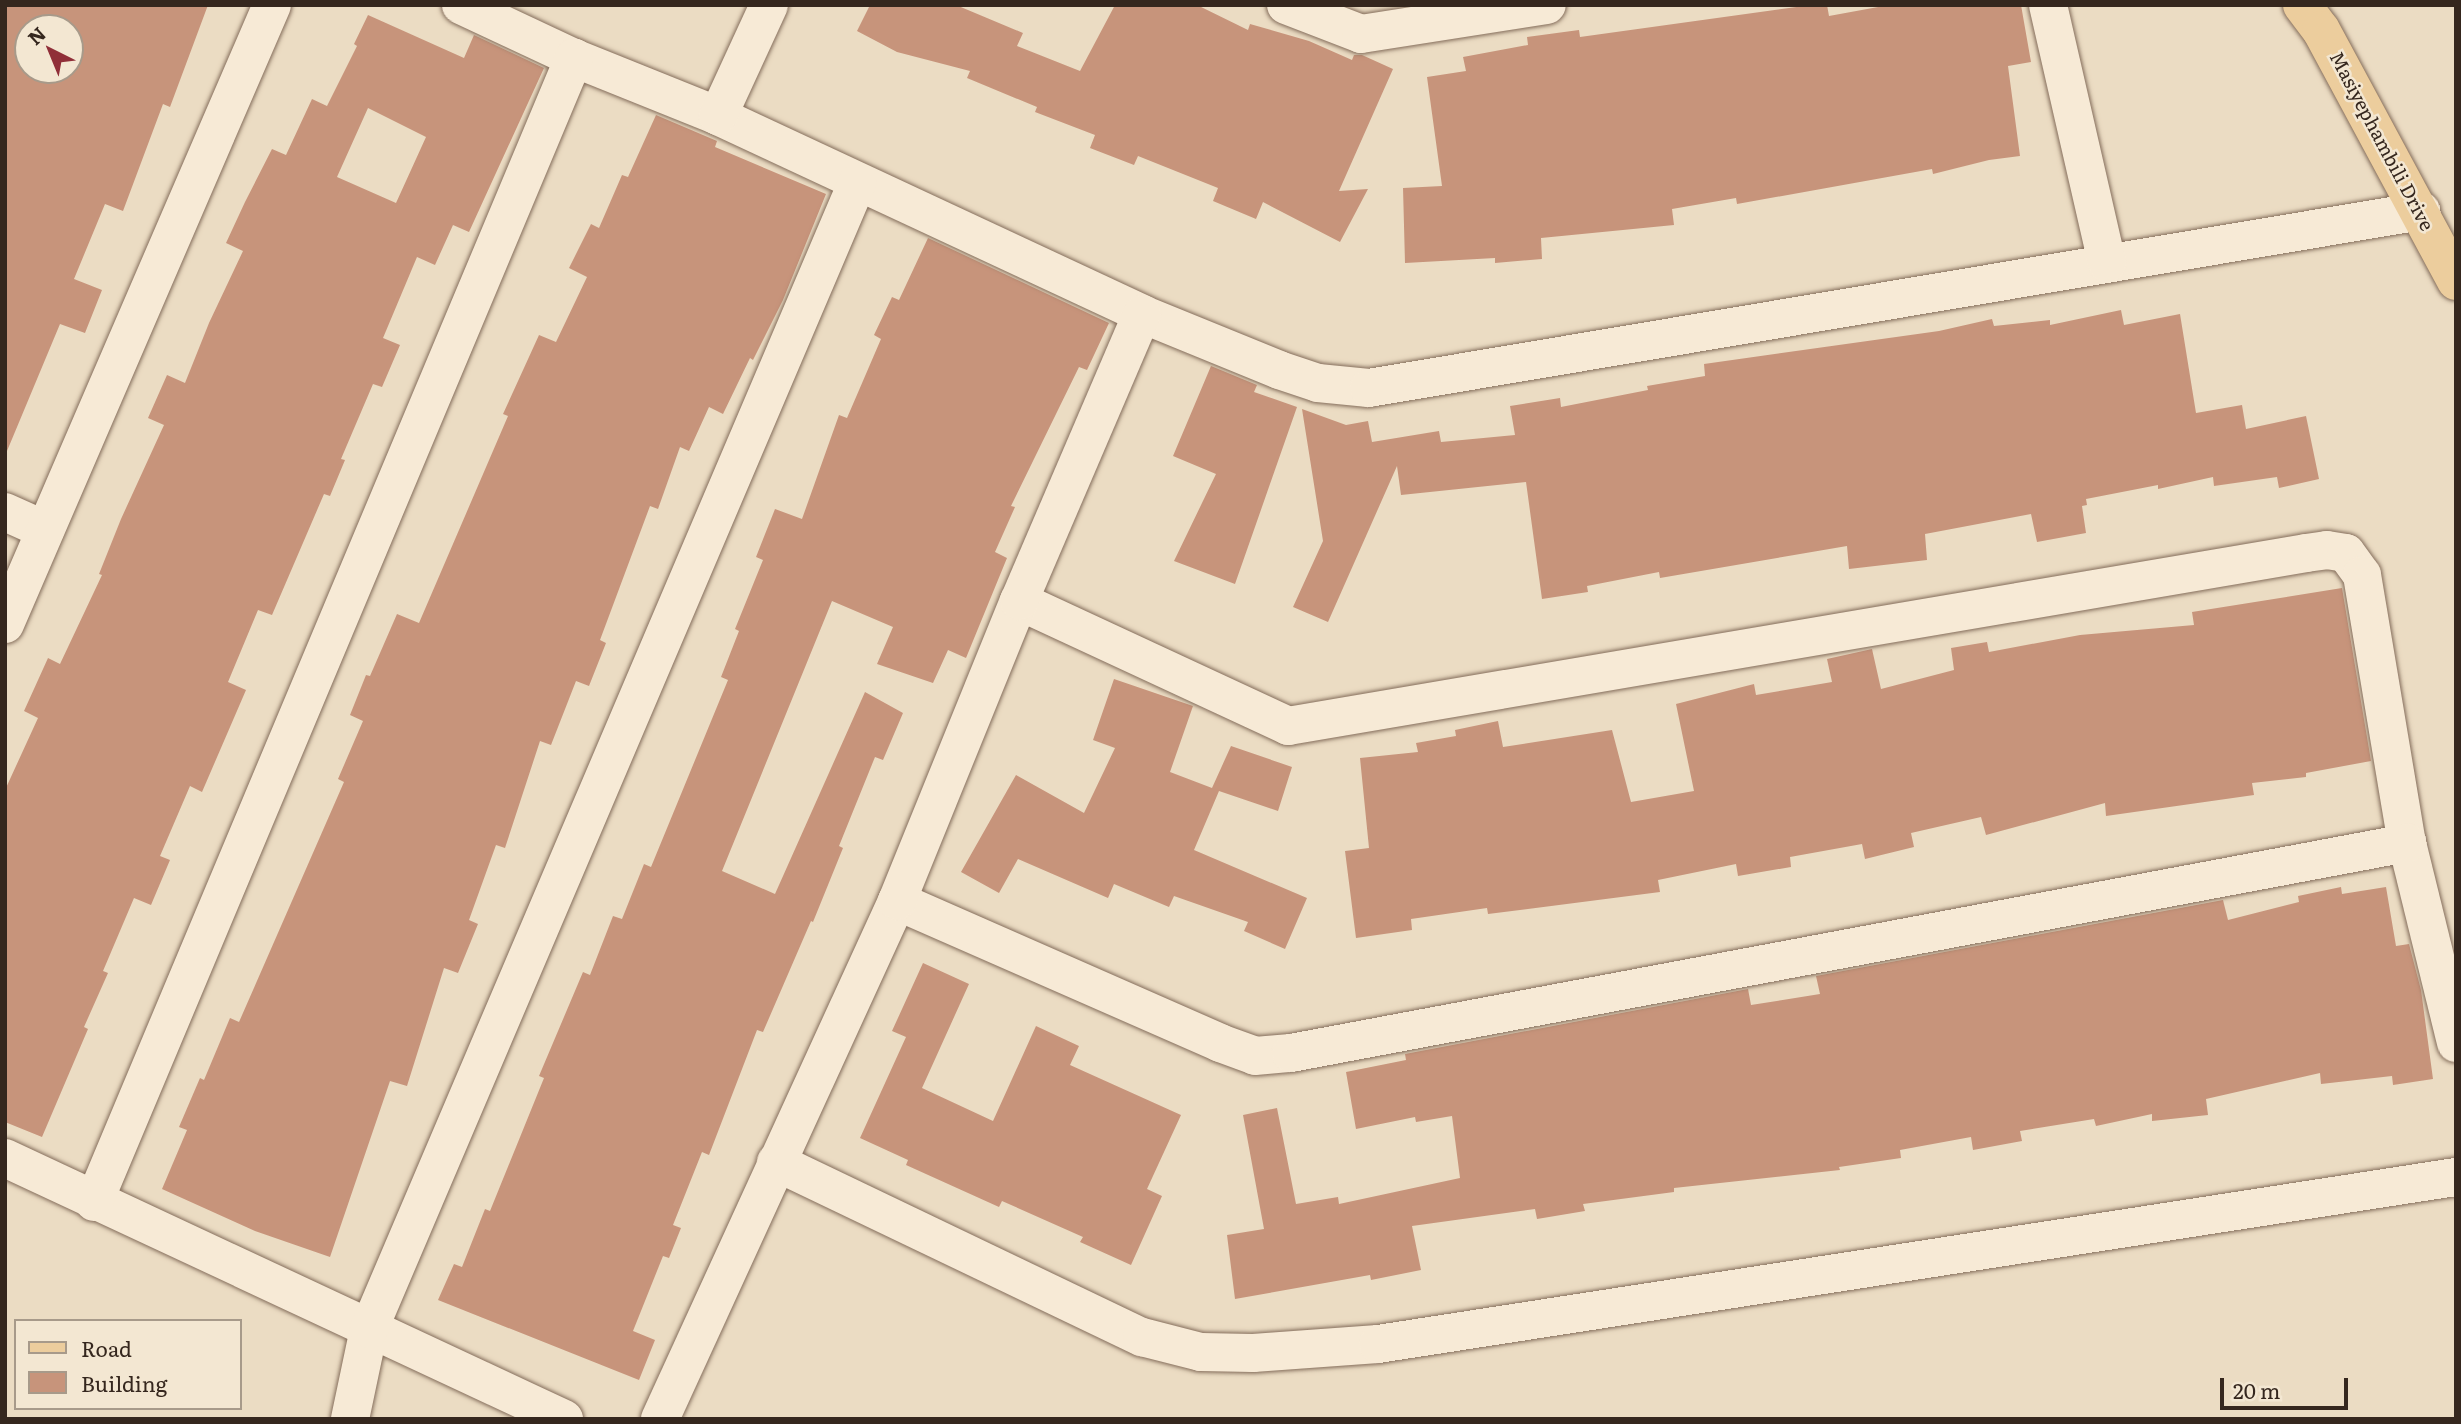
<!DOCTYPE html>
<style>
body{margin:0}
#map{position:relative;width:2461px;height:1424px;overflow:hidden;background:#ebdcc3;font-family:Literata,serif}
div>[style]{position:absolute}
.building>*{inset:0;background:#c7947b}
.roads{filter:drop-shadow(0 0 2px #846d5b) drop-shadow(0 0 2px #846d5b)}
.minor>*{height:38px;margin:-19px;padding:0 19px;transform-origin:19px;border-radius:19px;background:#f7ead6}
.major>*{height:38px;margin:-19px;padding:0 19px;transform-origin:19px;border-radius:19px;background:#eccd9d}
span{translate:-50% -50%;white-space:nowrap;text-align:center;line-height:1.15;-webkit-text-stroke:5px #f3e7d2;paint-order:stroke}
.street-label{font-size:19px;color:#35271e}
.frame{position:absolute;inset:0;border:7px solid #35271e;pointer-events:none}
.legend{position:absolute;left:14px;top:1319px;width:228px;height:91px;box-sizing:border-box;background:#f3e7d2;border:2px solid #a79a8a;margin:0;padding:9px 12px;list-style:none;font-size:21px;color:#35271e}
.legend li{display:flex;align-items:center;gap:14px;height:35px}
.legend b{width:35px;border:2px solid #a79a8a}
.north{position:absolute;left:14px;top:14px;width:70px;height:70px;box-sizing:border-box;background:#f3e7d2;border:2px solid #a79a8a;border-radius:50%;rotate:317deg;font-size:19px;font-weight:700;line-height:28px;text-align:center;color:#35271e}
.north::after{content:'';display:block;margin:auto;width:24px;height:32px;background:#902f38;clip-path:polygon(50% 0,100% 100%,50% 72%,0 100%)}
.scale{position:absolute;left:2220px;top:1378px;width:128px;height:32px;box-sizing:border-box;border:4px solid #35271e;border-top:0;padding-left:9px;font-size:21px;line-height:24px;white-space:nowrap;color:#35271e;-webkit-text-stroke:5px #f3e7d2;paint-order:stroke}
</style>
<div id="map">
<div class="building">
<i style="clip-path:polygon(evenodd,5px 5px,208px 5px,170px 107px,163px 104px,123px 211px,105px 204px,74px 279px,102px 290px,85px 333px,60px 324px,7px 451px,5px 5px,28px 28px,70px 28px,70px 70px,28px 70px,28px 28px)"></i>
<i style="clip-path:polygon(870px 5px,956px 5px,1023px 33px,1017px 46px,1080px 71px,1115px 5px,1197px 5px,1248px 30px,1250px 24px,1309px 41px,1352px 60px,1354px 55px,1362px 55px,1393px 69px,1339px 191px,1368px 189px,1340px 242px,1263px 202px,1256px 219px,1213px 201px,1218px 188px,1138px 156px,1134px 165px,1090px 148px,1095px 135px,1035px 112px,1037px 107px,967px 78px,970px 71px,897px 52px,857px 31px)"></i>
<i style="clip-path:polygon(1811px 5px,1827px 5px,1829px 16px,1889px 5px,2021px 5px,2031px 62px,2008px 66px,2020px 156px,1989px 160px,1933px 174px,1932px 169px,1737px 204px,1736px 198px,1672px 209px,1674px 225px,1541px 238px,1542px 259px,1495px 263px,1495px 258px,1405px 263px,1403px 188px,1442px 186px,1427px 77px,1466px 71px,1463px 57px,1528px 45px,1527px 37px,1579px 30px,1580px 37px)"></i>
<i style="clip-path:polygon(evenodd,368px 15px,464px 58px,474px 35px,544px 68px,469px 232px,453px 225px,435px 265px,417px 257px,383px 338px,400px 345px,382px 387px,373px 384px,341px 459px,345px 460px,330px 496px,324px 494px,272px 615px,258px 610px,228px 682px,246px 690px,202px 792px,190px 786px,160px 856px,170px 860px,151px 905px,134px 898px,103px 971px,108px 973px,84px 1027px,88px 1029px,42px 1137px,5px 1122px,5px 790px,38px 718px,24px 711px,48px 658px,60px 664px,102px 575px,99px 574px,121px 519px,164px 425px,148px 418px,167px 375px,185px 383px,209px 323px,243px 251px,226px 243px,245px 202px,272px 149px,286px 155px,312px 99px,327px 106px,357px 46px,354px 44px,368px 15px,368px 108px,426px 137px,396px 203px,337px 177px,368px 108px)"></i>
<i style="clip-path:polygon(656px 115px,717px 141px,715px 147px,826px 194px,783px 300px,753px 360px,750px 358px,723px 414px,709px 407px,689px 451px,680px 447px,658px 509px,650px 506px,600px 640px,606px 643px,589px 686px,576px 681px,551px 745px,540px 741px,505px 848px,496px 845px,469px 920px,478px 924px,458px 973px,444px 968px,407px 1086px,390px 1081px,330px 1257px,255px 1231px,162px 1189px,187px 1130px,179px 1127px,200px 1078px,204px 1080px,230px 1018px,239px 1022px,344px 782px,338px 779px,363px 721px,350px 715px,366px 675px,370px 676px,397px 614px,419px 623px,508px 416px,503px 414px,539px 335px,556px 342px,587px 277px,569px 268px,591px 224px,599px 228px,622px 175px,628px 177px)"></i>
<i style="clip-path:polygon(928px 238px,1109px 323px,1087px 370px,1079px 367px,1011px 506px,1015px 507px,995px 552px,1007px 558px,966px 658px,948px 650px,933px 683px,877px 664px,893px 627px,832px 601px,722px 871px,775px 894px,865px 692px,903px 713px,883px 760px,875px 757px,839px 846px,843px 848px,813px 922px,811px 921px,763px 1032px,757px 1030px,709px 1155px,702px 1152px,673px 1225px,681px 1228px,669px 1258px,663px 1256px,633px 1331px,655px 1340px,639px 1380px,438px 1300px,454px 1264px,462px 1267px,485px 1209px,490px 1211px,544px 1078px,539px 1076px,583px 972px,590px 975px,613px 916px,622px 919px,644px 864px,651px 867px,728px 680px,721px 677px,739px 631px,735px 629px,763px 560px,756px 557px,775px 509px,802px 519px,839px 415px,847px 418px,881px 339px,874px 335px,892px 297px,899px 300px)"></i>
<i style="clip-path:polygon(2121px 310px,2124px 325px,2180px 314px,2196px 413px,2242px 405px,2246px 429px,2306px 416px,2319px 479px,2279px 488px,2277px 477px,2214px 486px,2213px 477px,2158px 489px,2158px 485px,2086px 499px,2087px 505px,2082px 506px,2086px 533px,2037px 542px,2031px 514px,1925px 534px,1927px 560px,1849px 569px,1847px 546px,1660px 578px,1659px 572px,1587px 586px,1588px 592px,1542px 599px,1526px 482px,1401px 495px,1397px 466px,1328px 622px,1293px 607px,1323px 541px,1302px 409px,1346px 425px,1368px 421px,1372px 442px,1439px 431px,1441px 442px,1515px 435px,1510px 406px,1560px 398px,1561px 407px,1648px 390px,1647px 386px,1705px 376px,1704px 364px,1939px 331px,1992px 319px,1994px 326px,2050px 320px,2050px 325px)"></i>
<i style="clip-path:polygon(1211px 366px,1257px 385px,1254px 392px,1297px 407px,1235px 584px,1174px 561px,1216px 474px,1173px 456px)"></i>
<i style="clip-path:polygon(2342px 588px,2371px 761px,2306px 773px,2306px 777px,2252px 783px,2254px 795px,2106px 816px,2105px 803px,1986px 835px,1981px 817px,1911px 833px,1914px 847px,1865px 859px,1862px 844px,1790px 857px,1791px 867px,1738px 876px,1736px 864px,1658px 880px,1660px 892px,1488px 914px,1487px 908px,1411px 919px,1412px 930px,1356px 938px,1345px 851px,1369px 848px,1360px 758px,1418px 752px,1416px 743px,1456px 736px,1455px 730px,1498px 721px,1503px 747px,1612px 730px,1631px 802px,1694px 791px,1676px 704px,1754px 684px,1756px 695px,1832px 682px,1827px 659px,1872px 649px,1881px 689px,1954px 670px,1951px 648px,1987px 642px,1989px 652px,2080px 635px,2194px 625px,2192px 612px)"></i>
<i style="clip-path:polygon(1114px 679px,1193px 706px,1170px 772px,1212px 788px,1231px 746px,1292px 767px,1278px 811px,1219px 791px,1194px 850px,1307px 898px,1285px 949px,1244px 931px,1248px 922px,1174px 896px,1169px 907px,1114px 884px,1108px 898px,1018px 859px,999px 893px,961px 872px,1016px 775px,1084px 813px,1115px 748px,1093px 740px)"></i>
<i style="clip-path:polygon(2341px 887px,2342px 894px,2386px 887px,2396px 946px,2409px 944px,2421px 990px,2433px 1079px,2393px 1085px,2392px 1076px,2321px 1084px,2320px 1073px,2206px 1099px,2208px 1115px,2152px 1121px,2152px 1114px,2096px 1126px,2094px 1119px,2020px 1131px,2022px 1141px,1973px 1150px,1971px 1137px,1900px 1150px,1901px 1158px,1839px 1167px,1840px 1170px,1674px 1188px,1674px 1192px,1583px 1204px,1585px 1211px,1537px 1219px,1535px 1209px,1412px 1226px,1421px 1270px,1371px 1280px,1370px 1275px,1235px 1299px,1227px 1235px,1264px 1229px,1243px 1115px,1277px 1108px,1296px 1204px,1338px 1197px,1339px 1204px,1460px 1178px,1452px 1116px,1416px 1122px,1415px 1117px,1356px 1129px,1346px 1072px,1406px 1060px,1405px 1054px,1748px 989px,1751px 1005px,1820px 994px,1816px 976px,2223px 900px,2228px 920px,2299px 902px,2298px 896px)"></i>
<i style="clip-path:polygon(923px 963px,969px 984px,922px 1088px,993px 1121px,1036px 1026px,1079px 1046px,1070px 1065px,1181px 1115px,1147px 1189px,1162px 1196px,1131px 1265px,1080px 1242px,1083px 1237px,1002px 1201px,999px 1207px,906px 1165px,908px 1160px,860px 1138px,906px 1037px,892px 1031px)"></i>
</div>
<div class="roads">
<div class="minor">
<i style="left:461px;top:5px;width:125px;rotate:25.1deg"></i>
<i style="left:574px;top:58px;width:155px;rotate:21.9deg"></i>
<i style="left:718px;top:116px;width:468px;rotate:25deg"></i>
<i style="left:1142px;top:314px;width:148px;rotate:22.2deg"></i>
<i style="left:1279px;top:370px;width:41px;rotate:18.4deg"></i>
<i style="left:1318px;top:383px;width:51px;rotate:5.6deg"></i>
<i style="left:1369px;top:388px;width:1067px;rotate:-9.55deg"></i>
<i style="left:1286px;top:5px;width:80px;rotate:21.1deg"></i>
<i style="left:1361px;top:34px;width:188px;rotate:-8.9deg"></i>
<i style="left:2048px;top:5px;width:265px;rotate:77.1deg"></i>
<i style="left:718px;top:116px;width:122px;rotate:-65.3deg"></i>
<i style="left:5px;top:512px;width:44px;rotate:24.2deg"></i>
<i style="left:1019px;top:601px;width:297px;rotate:24.9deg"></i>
<i style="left:1288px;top:726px;width:1033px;rotate:-9.64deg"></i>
<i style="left:2306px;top:553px;width:21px;rotate:-8deg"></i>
<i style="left:2327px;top:550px;width:19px;rotate:9deg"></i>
<i style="left:2346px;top:553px;width:27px;rotate:54deg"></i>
<i style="left:2362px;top:575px;width:272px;rotate:80.5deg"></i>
<i style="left:2407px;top:843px;width:206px;rotate:76.2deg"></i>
<i style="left:5px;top:624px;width:674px;rotate:-66.67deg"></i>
<i style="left:897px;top:901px;width:353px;rotate:23.7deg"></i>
<i style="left:1220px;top:1043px;width:37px;rotate:20deg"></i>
<i style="left:1255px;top:1056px;width:36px;rotate:-5deg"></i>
<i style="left:1291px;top:1053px;width:1136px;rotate:-10.66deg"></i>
<i style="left:5px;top:1158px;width:617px;rotate:25.03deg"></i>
<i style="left:776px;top:1162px;width:406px;rotate:25.6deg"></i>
<i style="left:1142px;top:1337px;width:61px;rotate:14.3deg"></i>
<i style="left:1201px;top:1352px;width:52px;rotate:1.1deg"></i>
<i style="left:1253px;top:1353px;width:125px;rotate:-4.1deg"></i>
<i style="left:1378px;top:1344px;width:1091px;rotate:-8.81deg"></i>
<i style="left:94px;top:1202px;width:1241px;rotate:-67.24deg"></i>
<i style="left:350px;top:1419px;width:92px;rotate:-78.1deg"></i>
<i style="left:369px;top:1329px;width:1246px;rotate:-66.93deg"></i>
<i style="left:660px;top:1419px;width:570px;rotate:-65.41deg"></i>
<i style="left:897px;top:901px;width:324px;rotate:-67.9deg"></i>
<i style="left:1019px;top:601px;width:312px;rotate:-66.8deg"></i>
</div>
<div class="major">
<i style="left:2302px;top:5px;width:31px;rotate:53deg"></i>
<i style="left:2321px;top:30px;width:285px;rotate:61.7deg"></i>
</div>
</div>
<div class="street-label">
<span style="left:2382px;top:141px;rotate:62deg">Masiyephambili Drive</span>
</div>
<div class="frame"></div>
<ul class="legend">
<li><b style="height:9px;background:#eccd9d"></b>Road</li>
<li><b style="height:19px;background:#c7947b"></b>Building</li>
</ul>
<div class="north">N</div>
<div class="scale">20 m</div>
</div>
